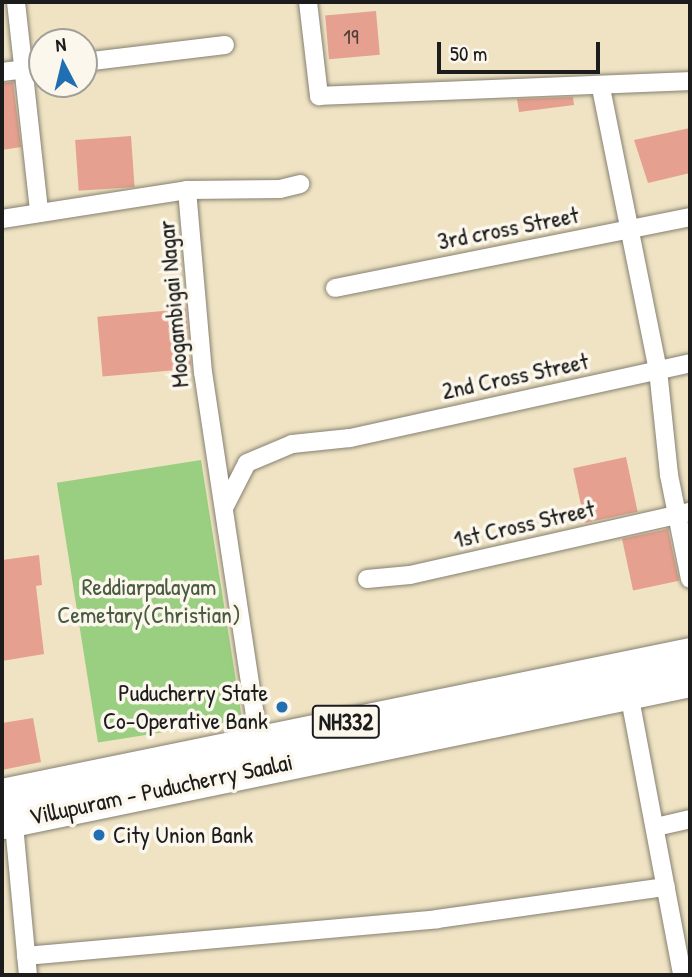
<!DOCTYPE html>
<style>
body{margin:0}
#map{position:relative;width:692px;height:977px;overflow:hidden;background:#efe3c4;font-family:"Patrick Hand",sans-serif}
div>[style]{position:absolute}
.green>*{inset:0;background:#9ace80;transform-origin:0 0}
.building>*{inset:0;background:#e6a08f;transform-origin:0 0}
.roads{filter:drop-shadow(0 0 2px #868070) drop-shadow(0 0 2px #868070)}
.street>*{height:18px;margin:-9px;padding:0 9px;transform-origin:9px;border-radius:9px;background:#fff}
.highway>*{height:33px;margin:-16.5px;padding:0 16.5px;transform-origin:16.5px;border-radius:16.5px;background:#fff}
.dots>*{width:19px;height:19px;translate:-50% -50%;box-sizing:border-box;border:4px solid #fbf7ec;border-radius:50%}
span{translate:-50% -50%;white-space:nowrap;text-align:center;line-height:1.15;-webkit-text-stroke:7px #fbf7ec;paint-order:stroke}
.number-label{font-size:21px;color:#4e3d39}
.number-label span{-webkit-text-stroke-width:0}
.shield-label span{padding:2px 5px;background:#fbf7ec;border:2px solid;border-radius:5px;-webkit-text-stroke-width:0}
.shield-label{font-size:23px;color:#1c1c1c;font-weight:700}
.street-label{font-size:24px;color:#1c1c1c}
.park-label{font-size:24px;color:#485a3f}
.poi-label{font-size:24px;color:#1c1c1c}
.right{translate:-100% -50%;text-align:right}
.left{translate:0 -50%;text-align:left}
.frame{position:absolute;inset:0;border:4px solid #1c1c1c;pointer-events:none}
.north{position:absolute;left:28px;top:28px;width:70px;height:70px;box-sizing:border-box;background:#fbf7ec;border:2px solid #a29f99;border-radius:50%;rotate:353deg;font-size:19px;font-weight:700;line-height:28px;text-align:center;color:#1c1c1c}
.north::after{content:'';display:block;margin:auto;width:24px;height:32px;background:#1f6fb2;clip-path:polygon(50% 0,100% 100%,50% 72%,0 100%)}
.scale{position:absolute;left:437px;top:42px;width:163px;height:32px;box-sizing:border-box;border:4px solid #1c1c1c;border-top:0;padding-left:9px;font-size:21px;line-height:24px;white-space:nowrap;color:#1c1c1c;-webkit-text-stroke:5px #fbf7ec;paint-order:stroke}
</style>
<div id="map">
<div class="green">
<i style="left:201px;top:460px;width:263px;height:146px;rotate:81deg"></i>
</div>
<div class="building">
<i style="left:376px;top:11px;width:44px;height:51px;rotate:85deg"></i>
<i style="clip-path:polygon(13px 82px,21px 147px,2px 150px,2px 83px)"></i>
<i style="clip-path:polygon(573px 97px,574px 105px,519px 112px,517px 99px)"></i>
<i style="clip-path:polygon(690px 128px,690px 173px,648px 183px,634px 140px)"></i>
<i style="left:131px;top:136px;width:51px;height:56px;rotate:86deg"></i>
<i style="left:186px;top:309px;width:60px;height:89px;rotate:85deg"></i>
<i style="left:626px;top:457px;width:56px;height:54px;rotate:78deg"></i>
<i style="left:668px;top:529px;width:53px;height:47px;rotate:78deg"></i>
<i style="clip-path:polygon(39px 555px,42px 585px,36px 586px,44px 654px,2px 661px,2px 560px)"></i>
<i style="clip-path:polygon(33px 718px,41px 762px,2px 770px,2px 723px)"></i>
</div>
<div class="roads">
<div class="street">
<i style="left:16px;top:2px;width:209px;rotate:83.7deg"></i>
<i style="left:308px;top:2px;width:95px;rotate:83.3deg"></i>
<i style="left:319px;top:96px;width:371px;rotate:-2.3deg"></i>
<i style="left:84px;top:62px;width:142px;rotate:-6.9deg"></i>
<i style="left:2px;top:72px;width:40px;rotate:-7.1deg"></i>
<i style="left:601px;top:88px;width:288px;rotate:78.6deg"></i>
<i style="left:658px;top:370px;width:106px;rotate:84deg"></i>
<i style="left:669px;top:475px;width:106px;rotate:78.6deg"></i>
<i style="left:187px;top:190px;width:183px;rotate:85deg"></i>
<i style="left:203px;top:372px;width:380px;rotate:81.4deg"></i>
<i style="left:2px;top:219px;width:187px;rotate:-8.9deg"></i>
<i style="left:187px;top:190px;width:93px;rotate:-0.6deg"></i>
<i style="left:280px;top:189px;width:21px;rotate:-14deg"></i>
<i style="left:335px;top:288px;width:362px;rotate:-11.3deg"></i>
<i style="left:225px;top:506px;width:48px;rotate:-62.9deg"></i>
<i style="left:247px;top:463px;width:49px;rotate:-22.9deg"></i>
<i style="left:292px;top:444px;width:58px;rotate:-5.9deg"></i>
<i style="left:350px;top:438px;width:348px;rotate:-12.4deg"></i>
<i style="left:367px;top:579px;width:43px;rotate:-5.3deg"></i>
<i style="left:410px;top:575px;width:287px;rotate:-12.7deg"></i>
<i style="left:628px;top:688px;width:292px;rotate:79.3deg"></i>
<i style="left:13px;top:814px;width:162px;rotate:84.7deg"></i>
<i style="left:656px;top:827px;width:35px;rotate:-13deg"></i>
<i style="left:26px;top:956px;width:413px;rotate:-5.1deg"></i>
<i style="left:437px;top:919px;width:231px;rotate:-8deg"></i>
</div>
<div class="highway">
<i style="left:2px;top:795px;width:702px;rotate:-11.58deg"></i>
<i style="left:2px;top:822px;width:703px;rotate:-11.66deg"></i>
</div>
</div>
<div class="dots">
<i style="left:282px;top:707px;background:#1f6fb2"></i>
<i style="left:99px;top:835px;background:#1f6fb2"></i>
</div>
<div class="number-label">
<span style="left:351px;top:37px">19</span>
</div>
<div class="shield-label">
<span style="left:346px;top:722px">NH332</span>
</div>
<div class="street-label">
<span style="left:508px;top:228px;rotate:-11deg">3rd cross Street</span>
<span style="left:173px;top:304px;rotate:-95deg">Moogambigai Nagar</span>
<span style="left:515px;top:376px;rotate:-12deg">2nd Cross Street</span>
<span style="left:524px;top:524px;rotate:-13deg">1st Cross Street</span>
<span style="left:161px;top:789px;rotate:-12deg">Villupuram - Puducherry Saalai</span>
</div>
<div class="park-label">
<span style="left:149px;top:601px">Reddiarpalayam<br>Cemetary(Christian)</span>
</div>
<div class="poi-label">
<span class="right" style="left:268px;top:707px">Puducherry State<br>Co-Operative Bank</span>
<span class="left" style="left:113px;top:835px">City Union Bank</span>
</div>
<div class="frame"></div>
<div class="north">N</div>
<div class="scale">50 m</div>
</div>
